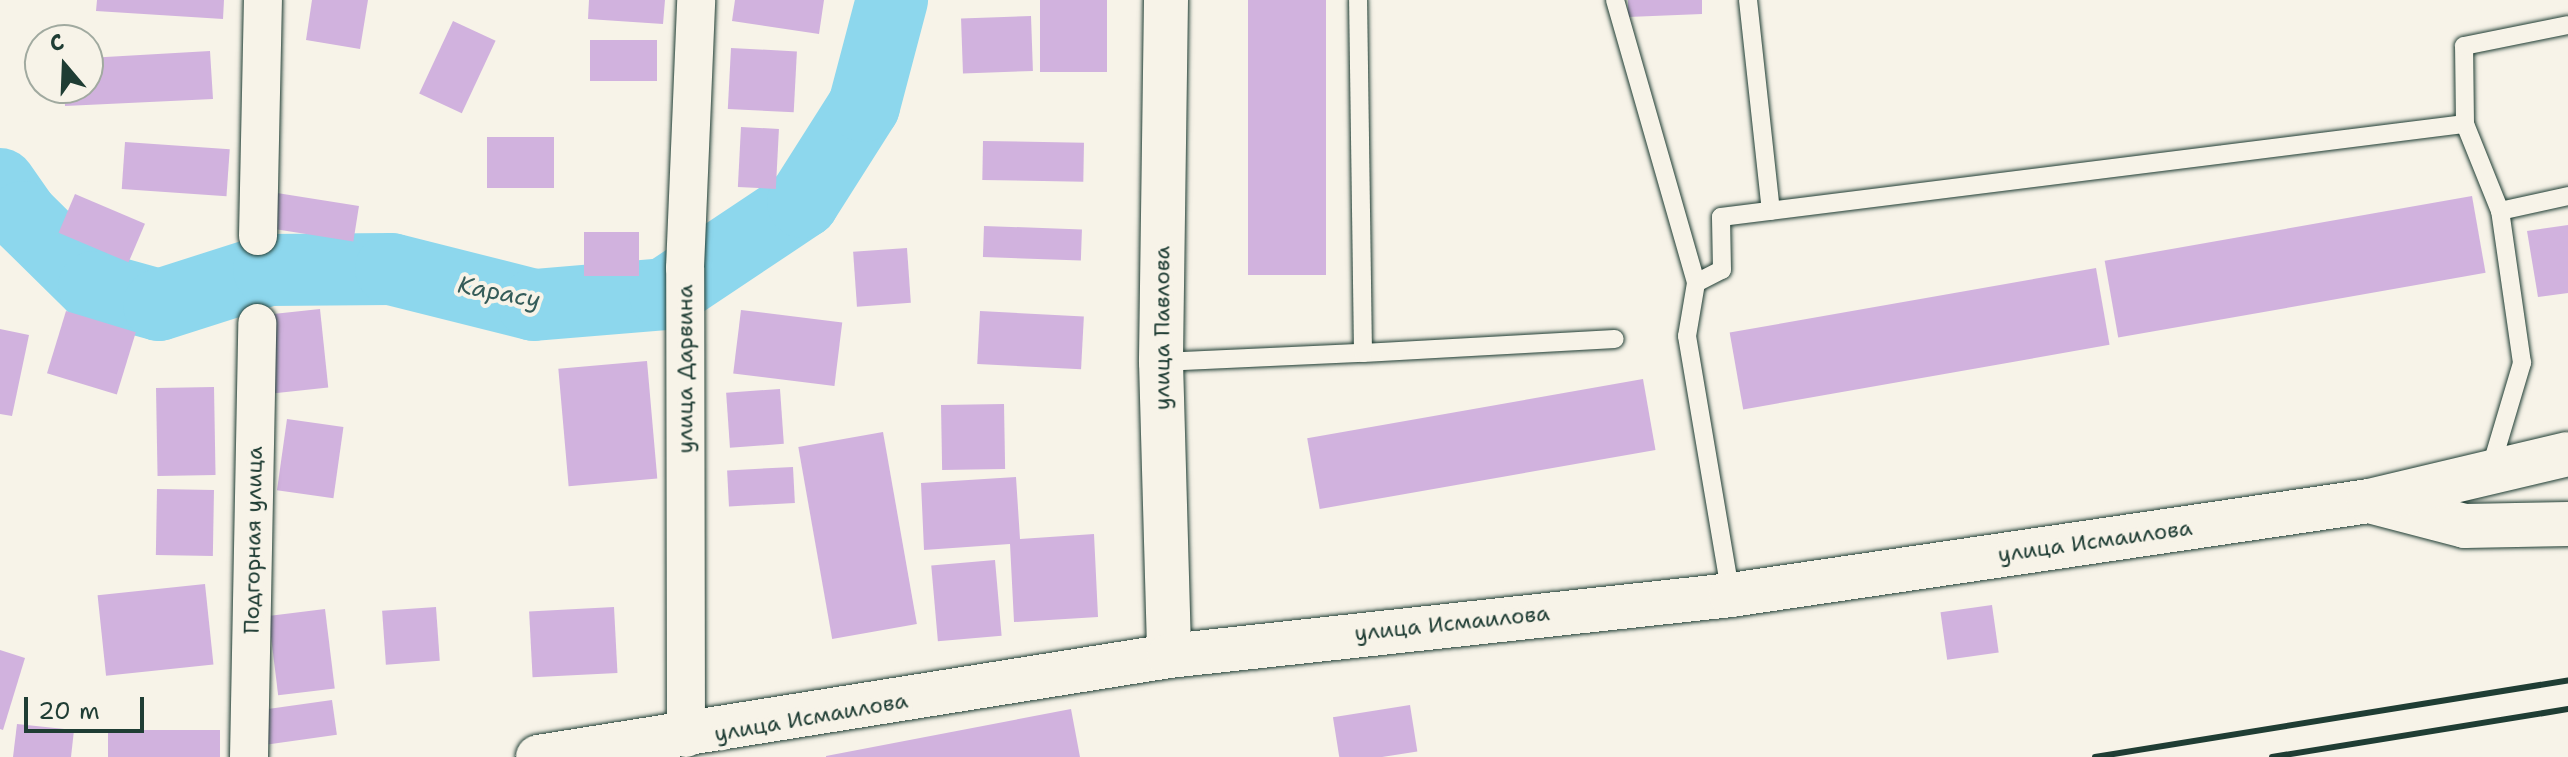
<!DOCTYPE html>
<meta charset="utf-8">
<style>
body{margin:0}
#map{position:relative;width:2568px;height:757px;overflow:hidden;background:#f7f3e8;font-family:"Shantell Sans",sans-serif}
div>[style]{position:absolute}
.river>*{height:72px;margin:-36px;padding:0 36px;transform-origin:36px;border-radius:36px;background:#8dd7ed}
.building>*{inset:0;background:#d1b2de;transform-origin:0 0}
.roads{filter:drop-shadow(0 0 2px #1f3d34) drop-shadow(0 0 2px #1f3d34)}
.lane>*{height:18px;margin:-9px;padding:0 9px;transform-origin:9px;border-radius:9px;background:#f7f3e8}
.street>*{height:38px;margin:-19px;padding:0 19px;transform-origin:19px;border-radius:19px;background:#f7f3e8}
.secondary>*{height:44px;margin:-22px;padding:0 22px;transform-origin:22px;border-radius:22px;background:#f7f3e8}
.rail>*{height:6px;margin:-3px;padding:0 3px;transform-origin:3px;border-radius:3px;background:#1f3d34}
span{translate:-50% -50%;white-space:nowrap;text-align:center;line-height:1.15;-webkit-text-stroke:8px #f7f3e8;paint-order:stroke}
.street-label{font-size:22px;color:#1f3d34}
.water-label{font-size:24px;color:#355c59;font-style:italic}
.north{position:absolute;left:24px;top:24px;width:80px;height:80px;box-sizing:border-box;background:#f7f3e8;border:2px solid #a1aaa0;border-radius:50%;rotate:341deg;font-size:22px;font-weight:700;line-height:32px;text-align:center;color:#1f3d34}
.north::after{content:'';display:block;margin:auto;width:28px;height:36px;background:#1f3d34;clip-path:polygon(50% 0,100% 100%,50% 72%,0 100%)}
.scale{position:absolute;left:24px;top:697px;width:120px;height:36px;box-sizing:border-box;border:4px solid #1f3d34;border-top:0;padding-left:10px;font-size:24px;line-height:28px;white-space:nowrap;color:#1f3d34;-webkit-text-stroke:6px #f7f3e8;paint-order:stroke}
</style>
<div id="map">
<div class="river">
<i style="left:0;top:184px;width:40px;rotate:55.1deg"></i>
<i style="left:23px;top:217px;width:100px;rotate:44.6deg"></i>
<i style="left:94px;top:287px;width:67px;rotate:15.5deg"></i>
<i style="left:159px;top:305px;width:115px;rotate:-17.7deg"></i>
<i style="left:269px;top:270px;width:122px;rotate:-0.5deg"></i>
<i style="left:391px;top:269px;width:147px;rotate:14.1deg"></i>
<i style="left:534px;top:305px;width:131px;rotate:-4.8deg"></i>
<i style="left:665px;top:294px;width:166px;rotate:-33.7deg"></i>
<i style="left:803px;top:202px;width:114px;rotate:-57.6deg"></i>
<i style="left:864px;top:106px;width:110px;rotate:-75.2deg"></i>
</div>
<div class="building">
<i style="clip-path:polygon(97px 0,224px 0,223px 19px,96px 11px)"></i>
<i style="clip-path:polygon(312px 0,368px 0,360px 49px,306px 40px)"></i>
<i style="clip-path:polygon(589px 0,665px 0,663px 24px,588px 19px)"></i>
<i style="clip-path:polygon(735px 0,824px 0,819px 34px,732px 21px)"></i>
<i style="left:1040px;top:0;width:67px;height:72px"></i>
<i style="left:1248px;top:0;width:78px;height:275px"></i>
<i style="clip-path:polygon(1628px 0,1702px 0,1702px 14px,1628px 17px)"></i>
<i style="left:1031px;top:16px;width:55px;height:70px;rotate:88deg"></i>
<i style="left:453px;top:21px;width:47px;height:80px;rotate:25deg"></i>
<i style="left:657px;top:40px;width:41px;height:67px;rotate:90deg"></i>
<i style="left:731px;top:48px;width:66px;height:61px;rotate:3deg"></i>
<i style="clip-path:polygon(210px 51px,213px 99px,65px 106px,64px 88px,88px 88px,88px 58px)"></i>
<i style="left:741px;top:127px;width:38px;height:60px;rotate:3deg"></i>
<i style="left:487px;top:137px;width:67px;height:51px"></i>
<i style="left:983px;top:141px;width:101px;height:39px;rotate:1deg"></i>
<i style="left:125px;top:142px;width:105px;height:47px;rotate:4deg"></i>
<i style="left:277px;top:193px;width:83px;height:36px;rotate:9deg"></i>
<i style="left:75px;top:194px;width:76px;height:42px;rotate:23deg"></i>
<i style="left:2472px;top:196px;width:78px;height:373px;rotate:80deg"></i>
<i style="clip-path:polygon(2568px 225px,2568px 293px,2538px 297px,2527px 231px)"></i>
<i style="left:984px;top:226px;width:98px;height:31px;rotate:2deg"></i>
<i style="left:639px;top:232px;width:44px;height:55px;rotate:90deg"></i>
<i style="left:907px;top:248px;width:55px;height:54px;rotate:86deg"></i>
<i style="left:2096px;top:268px;width:78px;height:372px;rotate:80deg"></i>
<i style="left:320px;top:309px;width:79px;height:54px;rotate:84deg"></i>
<i style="left:741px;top:310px;width:102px;height:64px;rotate:7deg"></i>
<i style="left:66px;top:311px;width:73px;height:65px;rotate:17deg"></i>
<i style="left:980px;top:311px;width:104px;height:53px;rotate:3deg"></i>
<i style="clip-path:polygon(0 329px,29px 335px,12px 416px,0 414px)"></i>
<i style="left:647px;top:361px;width:118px;height:89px;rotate:85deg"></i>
<i style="left:1643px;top:379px;width:72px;height:341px;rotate:80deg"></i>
<i style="left:214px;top:387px;width:88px;height:58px;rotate:89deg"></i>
<i style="left:780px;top:389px;width:55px;height:54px;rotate:86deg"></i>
<i style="left:1004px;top:404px;width:65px;height:63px;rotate:89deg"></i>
<i style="left:287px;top:419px;width:57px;height:72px;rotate:8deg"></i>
<i style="left:883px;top:432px;width:195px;height:86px;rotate:80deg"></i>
<i style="left:793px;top:467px;width:36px;height:66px;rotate:87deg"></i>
<i style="clip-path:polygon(1016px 477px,1020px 539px,1094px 534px,1098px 617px,1014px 622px,1010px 544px,924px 550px,921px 483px)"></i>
<i style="left:157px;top:489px;width:57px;height:66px;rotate:1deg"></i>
<i style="left:995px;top:560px;width:76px;height:64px;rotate:85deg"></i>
<i style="left:205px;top:584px;width:81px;height:108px;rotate:84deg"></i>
<i style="left:1992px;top:605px;width:48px;height:52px;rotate:82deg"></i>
<i style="left:436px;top:607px;width:54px;height:54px;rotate:86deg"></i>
<i style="left:614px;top:607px;width:66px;height:85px;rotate:87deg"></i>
<i style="left:325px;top:609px;width:80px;height:57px;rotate:83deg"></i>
<i style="clip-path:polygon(0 650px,25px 658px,3px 730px,0 729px)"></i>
<i style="left:332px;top:700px;width:35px;height:70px;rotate:82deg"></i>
<i style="left:1410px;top:705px;width:47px;height:78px;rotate:81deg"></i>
<i style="clip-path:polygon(1071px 709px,1080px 757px,826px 757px,826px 756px)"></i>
<i style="clip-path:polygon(17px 724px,74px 730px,71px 757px,13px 757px)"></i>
<i style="left:108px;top:730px;width:112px;height:27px"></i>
</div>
<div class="roads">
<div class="lane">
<i style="left:1615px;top:0;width:294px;rotate:74deg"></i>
<i style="left:1696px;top:283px;width:54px;rotate:99.6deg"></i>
<i style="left:1687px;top:336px;width:263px;rotate:80.4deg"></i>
<i style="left:1748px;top:0;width:212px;rotate:83.8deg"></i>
<i style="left:2500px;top:211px;width:70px;rotate:-12.4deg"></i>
<i style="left:1696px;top:283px;width:29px;rotate:-27deg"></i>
<i style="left:1722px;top:270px;width:53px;rotate:-91.1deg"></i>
<i style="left:1721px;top:217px;width:750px;rotate:-7.13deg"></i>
<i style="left:1363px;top:353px;width:252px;rotate:-3.2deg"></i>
<i style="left:1161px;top:362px;width:202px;rotate:-2.6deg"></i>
<i style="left:1363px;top:353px;width:353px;rotate:-90.8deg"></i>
<i style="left:2491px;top:467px;width:109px;rotate:-73.4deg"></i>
<i style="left:2522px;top:363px;width:154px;rotate:-98.2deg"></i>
<i style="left:2500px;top:211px;width:94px;rotate:-111.9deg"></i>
<i style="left:2465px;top:124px;width:78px;rotate:-90.7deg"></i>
<i style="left:2464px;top:46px;width:106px;rotate:-11.4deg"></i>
</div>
<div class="street">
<i style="left:258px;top:236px;width:236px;rotate:-88.8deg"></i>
<i style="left:686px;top:738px;width:470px;rotate:-90.1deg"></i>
<i style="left:685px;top:268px;width:268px;rotate:-87.6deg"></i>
<i style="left:249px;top:757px;width:434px;rotate:-88.9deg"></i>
</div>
<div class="secondary">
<i style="left:1166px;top:0;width:362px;rotate:90.8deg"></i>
<i style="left:1161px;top:362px;width:294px;rotate:88.4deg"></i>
<i style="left:2369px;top:501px;width:99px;rotate:14.6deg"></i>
<i style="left:2465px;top:526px;width:103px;rotate:-1.1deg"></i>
<i style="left:538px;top:757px;width:639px;rotate:-9.09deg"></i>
<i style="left:1169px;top:656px;width:565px;rotate:-6.19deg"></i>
<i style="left:1731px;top:595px;width:645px;rotate:-8.38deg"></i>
<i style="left:2369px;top:501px;width:204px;rotate:-13.3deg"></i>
</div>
</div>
<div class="rail">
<i style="left:2095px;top:757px;width:479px;rotate:-9.2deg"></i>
<i style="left:2272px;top:757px;width:300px;rotate:-9.2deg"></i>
</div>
<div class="street-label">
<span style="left:1162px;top:328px;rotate:-90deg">улица Павлова</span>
<span style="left:685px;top:369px;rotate:-90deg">улица Дарвина</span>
<span style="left:253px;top:540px;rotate:-89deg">Подгорная улица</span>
<span style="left:2095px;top:541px;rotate:-8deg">улица Исмаилова</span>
<span style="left:1452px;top:623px;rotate:-6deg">улица Исмаилова</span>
<span style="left:811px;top:717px;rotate:-10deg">улица Исмаилова</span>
</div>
<div class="water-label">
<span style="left:499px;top:293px;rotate:11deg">Карасу</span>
</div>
<div class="north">С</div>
<div class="scale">20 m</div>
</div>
